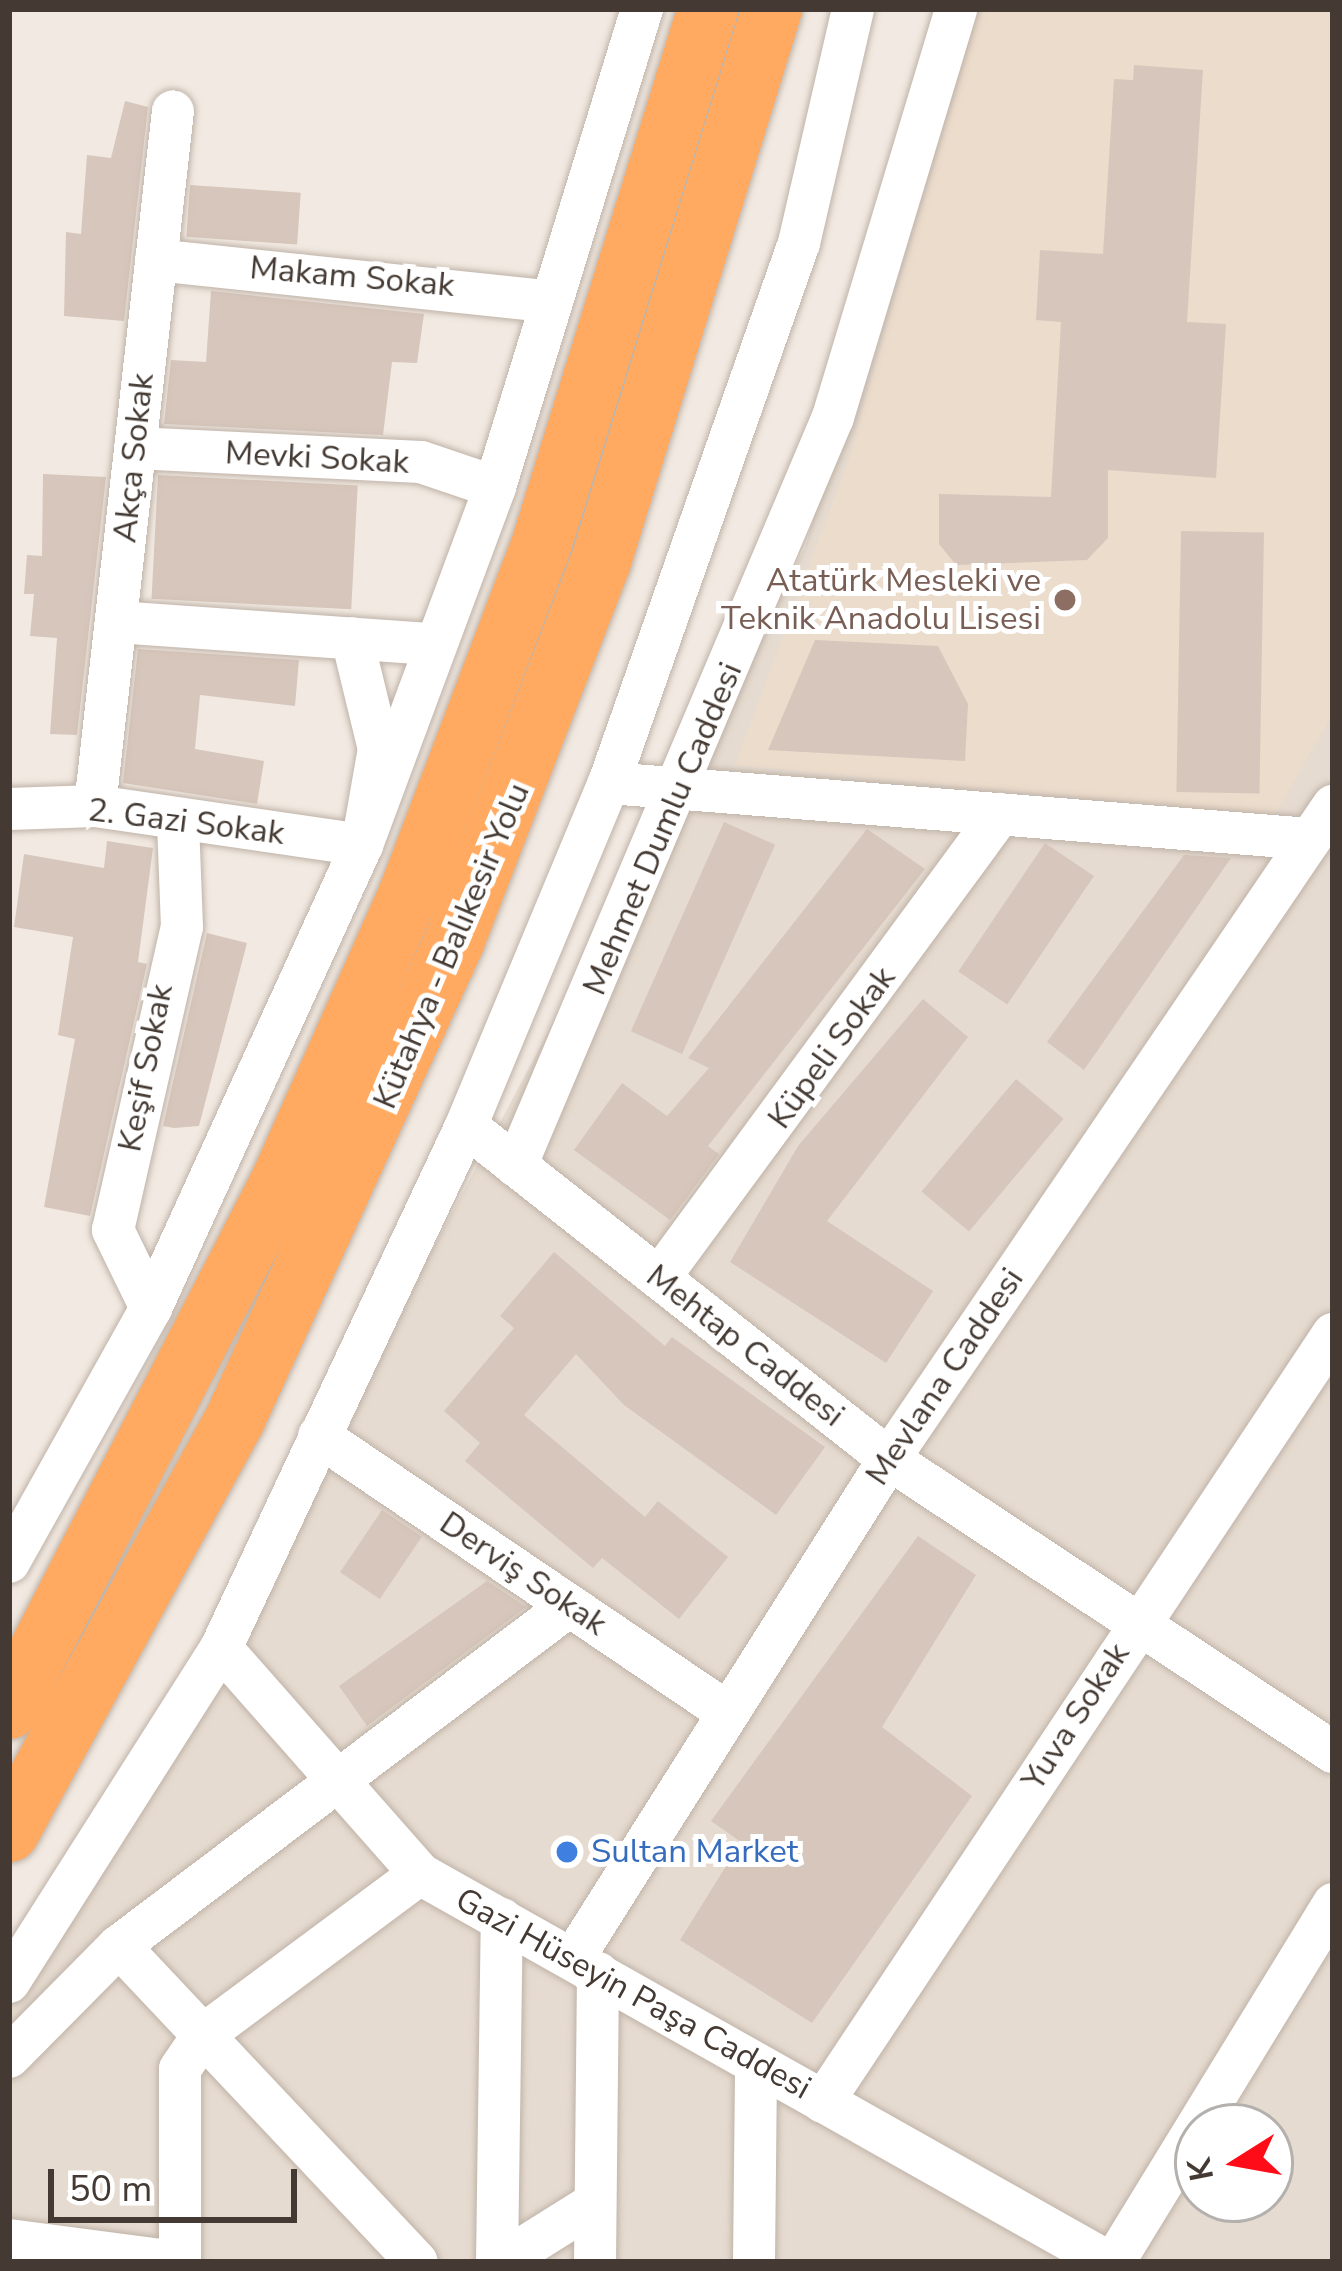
<!DOCTYPE html>
<meta charset="utf-8">
<style>
body{margin:0}
#map{position:relative;width:1342px;height:2271px;overflow:hidden;background:#f2eae2;font-family:"Nunito Sans",sans-serif}
div>[style]{position:absolute}
.residential>*{inset:0;background:#e6dbd0}
.education>*{inset:0;background:#ecdccc}
.building>*{inset:0;background:#d7c6bb;transform-origin:0 0}
.roads{filter:drop-shadow(0 0 3px #c0b3a8) drop-shadow(0 0 3px #c0b3a8)}
.minor>*{height:42px;margin:-21px;padding:0 21px;transform-origin:21px;border-radius:21px;background:#fff}
.highway>*{height:60px;margin:-30px;padding:0 30px;transform-origin:30px;border-radius:30px;background:#ffaa60}
.dots>*{width:33px;height:33px;translate:-50% -50%;box-sizing:border-box;border:6px solid #fff;border-radius:50%}
span{translate:-50% -50%;white-space:nowrap;text-align:center;line-height:1.15;-webkit-text-stroke:10px #fff;paint-order:stroke}
.street-label{font-size:33px;color:#443a33}
.education-label{font-size:33px;color:#785e54}
.right{translate:-100% -50%;text-align:right}
.shop-label{font-size:33px;color:#366cbe}
.left{translate:0 -50%;text-align:left}
.frame{position:absolute;inset:0;border:12px solid #443a33;pointer-events:none}
.north{position:absolute;left:1174px;top:2103px;width:120px;height:120px;box-sizing:border-box;background:#fff;border:3px solid #b4b0ad;border-radius:50%;rotate:259deg;font-size:33px;font-weight:700;line-height:48px;text-align:center;color:#443a33}
.north::after{content:'';display:block;margin:auto;width:42px;height:54px;background:#ff0c19;clip-path:polygon(50% 0,100% 100%,50% 72%,0 100%)}
.scale{position:absolute;left:48px;top:2169px;width:249px;height:54px;box-sizing:border-box;border:6px solid #443a33;border-top:0;padding-left:15px;font-size:36px;line-height:42px;white-space:nowrap;color:#443a33;-webkit-text-stroke:9px #fff;paint-order:stroke}
</style>
<div id="map">
<div class="residential">
<i style="clip-path:polygon(evenodd,957px 9px,1333px 9px,1333px 2262px,9px 2262px,9px 1982px,221px 1648px,805px 548px,957px 9px,1198px 2127px,1270px 2127px,1270px 2199px,1198px 2199px,1198px 2127px)"></i>
</div>
<div class="education">
<i style="clip-path:polygon(979px 9px,1333px 9px,1333px 713px,1274px 816px,735px 765px,847px 465px)"></i>
</div>
<div class="building">
<i style="clip-path:polygon(1134px 65px,1203px 70px,1187px 322px,1226px 324px,1216px 478px,1108px 470px,1108px 538px,1087px 560px,956px 565px,939px 544px,939px 494px,1051px 497px,1061px 322px,1036px 320px,1040px 250px,1103px 254px,1114px 79px,1133px 80px)"></i>
<i style="clip-path:polygon(125px 101px,148px 107px,124px 321px,64px 316px,66px 232px,81px 234px,87px 155px,111px 158px)"></i>
<i style="left:190px;top:185px;width:111px;height:52px;rotate:4deg"></i>
<i style="clip-path:polygon(211px 291px,424px 314px,417px 363px,392px 362px,383px 435px,164px 424px,171px 360px,206px 362px)"></i>
<i style="clip-path:polygon(43px 474px,106px 477px,77px 735px,50px 734px,57px 638px,30px 636px,34px 594px,24px 594px,27px 555px,42px 556px)"></i>
<i style="left:158px;top:475px;width:200px;height:124px;rotate:3deg"></i>
<i style="left:1181px;top:531px;width:83px;height:261px;rotate:1deg"></i>
<i style="clip-path:polygon(815px 640px,938px 646px,968px 704px,965px 761px,768px 750px)"></i>
<i style="clip-path:polygon(138px 649px,299px 660px,295px 706px,200px 695px,195px 749px,264px 761px,257px 804px,123px 783px)"></i>
<i style="left:724px;top:822px;width:56px;height:229px;rotate:24deg"></i>
<i style="clip-path:polygon(867px 829px,925px 869px,708px 1146px,719px 1154px,670px 1220px,574px 1150px,622px 1083px,667px 1116px,709px 1068px,688px 1058px)"></i>
<i style="clip-path:polygon(107px 841px,153px 848px,138px 962px,147px 964px,90px 1216px,44px 1207px,75px 1039px,58px 1035px,73px 937px,14px 927px,24px 854px,104px 868px)"></i>
<i style="left:1045px;top:843px;width:59px;height:155px;rotate:34deg"></i>
<i style="clip-path:polygon(1184px 855px,1231px 858px,1084px 1070px,1047px 1042px)"></i>
<i style="clip-path:polygon(207px 933px,247px 943px,199px 1126px,174px 1128px,163px 1126px)"></i>
<i style="clip-path:polygon(923px 999px,968px 1037px,827px 1221px,933px 1291px,886px 1363px,730px 1262px,798px 1146px)"></i>
<i style="left:1016px;top:1079px;width:62px;height:147px;rotate:40deg"></i>
<i style="clip-path:polygon(554px 1252px,665px 1346px,672px 1337px,825px 1447px,776px 1515px,624px 1405px,576px 1354px,524px 1415px,645px 1517px,658px 1501px,728px 1557px,679px 1619px,602px 1558px,593px 1568px,465px 1461px,480px 1443px,444px 1411px,514px 1328px,500px 1316px)"></i>
<i style="left:382px;top:1510px;width:48px;height:75px;rotate:34deg"></i>
<i style="clip-path:polygon(918px 1536px,976px 1575px,882px 1727px,972px 1796px,812px 2023px,680px 1940px,741px 1842px,711px 1821px)"></i>
<i style="clip-path:polygon(487px 1581px,526px 1607px,367px 1726px,339px 1686px)"></i>
</div>
<div class="roads">
<div class="minor">
<i style="left:156px;top:260px;width:393px;rotate:6deg"></i>
<i style="left:135px;top:448px;width:286px;rotate:2.8deg"></i>
<i style="left:421px;top:462px;width:78px;rotate:18.7deg"></i>
<i style="left:116px;top:622px;width:317px;rotate:4deg"></i>
<i style="left:609px;top:783px;width:703px;rotate:4.57deg"></i>
<i style="left:95px;top:806px;width:699px;rotate:-83.6deg"></i>
<i style="left:9px;top:809px;width:86px;rotate:-2deg"></i>
<i style="left:95px;top:806px;width:270px;rotate:8.3deg"></i>
<i style="left:362px;top:845px;width:97px;rotate:-80deg"></i>
<i style="left:379px;top:749px;width:114px;rotate:-103.7deg"></i>
<i style="left:466px;top:1126px;width:538px;rotate:38.21deg"></i>
<i style="left:889px;top:1459px;width:532px;rotate:33.42deg"></i>
<i style="left:516px;top:1166px;width:813px;rotate:-67.06deg"></i>
<i style="left:833px;top:417px;width:426px;rotate:-73.2deg"></i>
<i style="left:659px;top:1278px;width:576px;rotate:-53.69deg"></i>
<i style="left:151px;top:1308px;width:87px;rotate:-116deg"></i>
<i style="left:113px;top:1230px;width:311px;rotate:-77.2deg"></i>
<i style="left:182px;top:927px;width:106px;rotate:-92.2deg"></i>
<i style="left:319px;top:1436px;width:492px;rotate:34.1deg"></i>
<i style="left:9px;top:1562px;width:291px;rotate:-60.8deg"></i>
<i style="left:151px;top:1308px;width:509px;rotate:-65.5deg"></i>
<i style="left:362px;top:845px;width:382px;rotate:-69.6deg"></i>
<i style="left:495px;top:487px;width:500px;rotate:-72.91deg"></i>
<i style="left:221px;top:1648px;width:301px;rotate:48.6deg"></i>
<i style="left:420px;top:1874px;width:790px;rotate:29.42deg"></i>
<i style="left:119px;top:1946px;width:434px;rotate:46.7deg"></i>
<i style="left:573px;top:1959px;width:591px;rotate:-57.71deg"></i>
<i style="left:889px;top:1459px;width:790px;rotate:-55.79deg"></i>
<i style="left:9px;top:1982px;width:396px;rotate:-57.6deg"></i>
<i style="left:221px;top:1648px;width:577px;rotate:-64.86deg"></i>
<i style="left:466px;top:1126px;width:372px;rotate:-67.4deg"></i>
<i style="left:609px;top:783px;width:572px;rotate:-70.62deg"></i>
<i style="left:799px;top:243px;width:240px;rotate:-77deg"></i>
<i style="left:9px;top:2057px;width:156px;rotate:-45.3deg"></i>
<i style="left:119px;top:1946px;width:564px;rotate:-37.07deg"></i>
<i style="left:823px;top:2102px;width:922px;rotate:-56.41deg"></i>
<i style="left:9px;top:2240px;width:169px;rotate:7.5deg"></i>
<i style="left:180px;top:2262px;width:193px;rotate:-90deg"></i>
<i style="left:180px;top:2069px;width:41px;rotate:-55.9deg"></i>
<i style="left:203px;top:2035px;width:270px;rotate:-36.6deg"></i>
<i style="left:497px;top:2262px;width:343px;rotate:-89.2deg"></i>
<i style="left:501px;top:2262px;width:111px;rotate:-32.1deg"></i>
<i style="left:595px;top:2262px;width:289px;rotate:-89.4deg"></i>
<i style="left:754px;top:2262px;width:198px;rotate:-89.4deg"></i>
<i style="left:1114px;top:2262px;width:420px;rotate:-58.5deg"></i>
</div>
<div class="highway">
<i style="left:9px;top:1709px;width:594px;rotate:-62.74deg"></i>
<i style="left:281px;top:1181px;width:315px;rotate:-66deg"></i>
<i style="left:409px;top:893px;width:368px;rotate:-69.2deg"></i>
<i style="left:540px;top:549px;width:566px;rotate:-72.72deg"></i>
<i style="left:9px;top:1832px;width:473px;rotate:-61.3deg"></i>
<i style="left:236px;top:1417px;width:523px;rotate:-65.35deg"></i>
<i style="left:454px;top:942px;width:408px;rotate:-68.9deg"></i>
<i style="left:601px;top:561px;width:578px;rotate:-72.79deg"></i>
</div>
</div>
<div class="dots">
<i style="left:1065px;top:600px;background:#8d6e63"></i>
<i style="left:567px;top:1852px;background:#3f7fe0"></i>
</div>
<div class="street-label">
<span style="left:352px;top:277px;rotate:5deg">Makam Sokak</span>
<span style="left:134px;top:458px;rotate:-84deg">Akça Sokak</span>
<span style="left:317px;top:458px;rotate:3deg">Mevki Sokak</span>
<span style="left:186px;top:822px;rotate:7deg">2. Gazi Sokak</span>
<span style="left:663px;top:829px;rotate:-67deg">Mehmet Dumlu Caddesi</span>
<span style="left:452px;top:946px;rotate:-67deg">Kütahya - Balıkesir Yolu</span>
<span style="left:832px;top:1048px;rotate:-54deg">Küpeli Sokak</span>
<span style="left:146px;top:1068px;rotate:-79deg">Keşif Sokak</span>
<span style="left:745px;top:1346px;rotate:38deg">Mehtap Caddesi</span>
<span style="left:945px;top:1377px;rotate:-56deg">Mevlana Caddesi</span>
<span style="left:523px;top:1574px;rotate:34deg">Derviş Sokak</span>
<span style="left:1076px;top:1717px;rotate:-57deg">Yuva Sokak</span>
<span style="left:633px;top:1994px;rotate:29deg">Gazi Hüseyin Paşa Caddesi</span>
</div>
<div class="education-label">
<span class="right" style="left:1041px;top:600px">Atatürk Mesleki ve<br>Teknik Anadolu Lisesi</span>
</div>
<div class="shop-label">
<span class="left" style="left:591px;top:1852px">Sultan Market</span>
</div>
<div class="frame"></div>
<div class="north">K</div>
<div class="scale">50 m</div>
</div>
